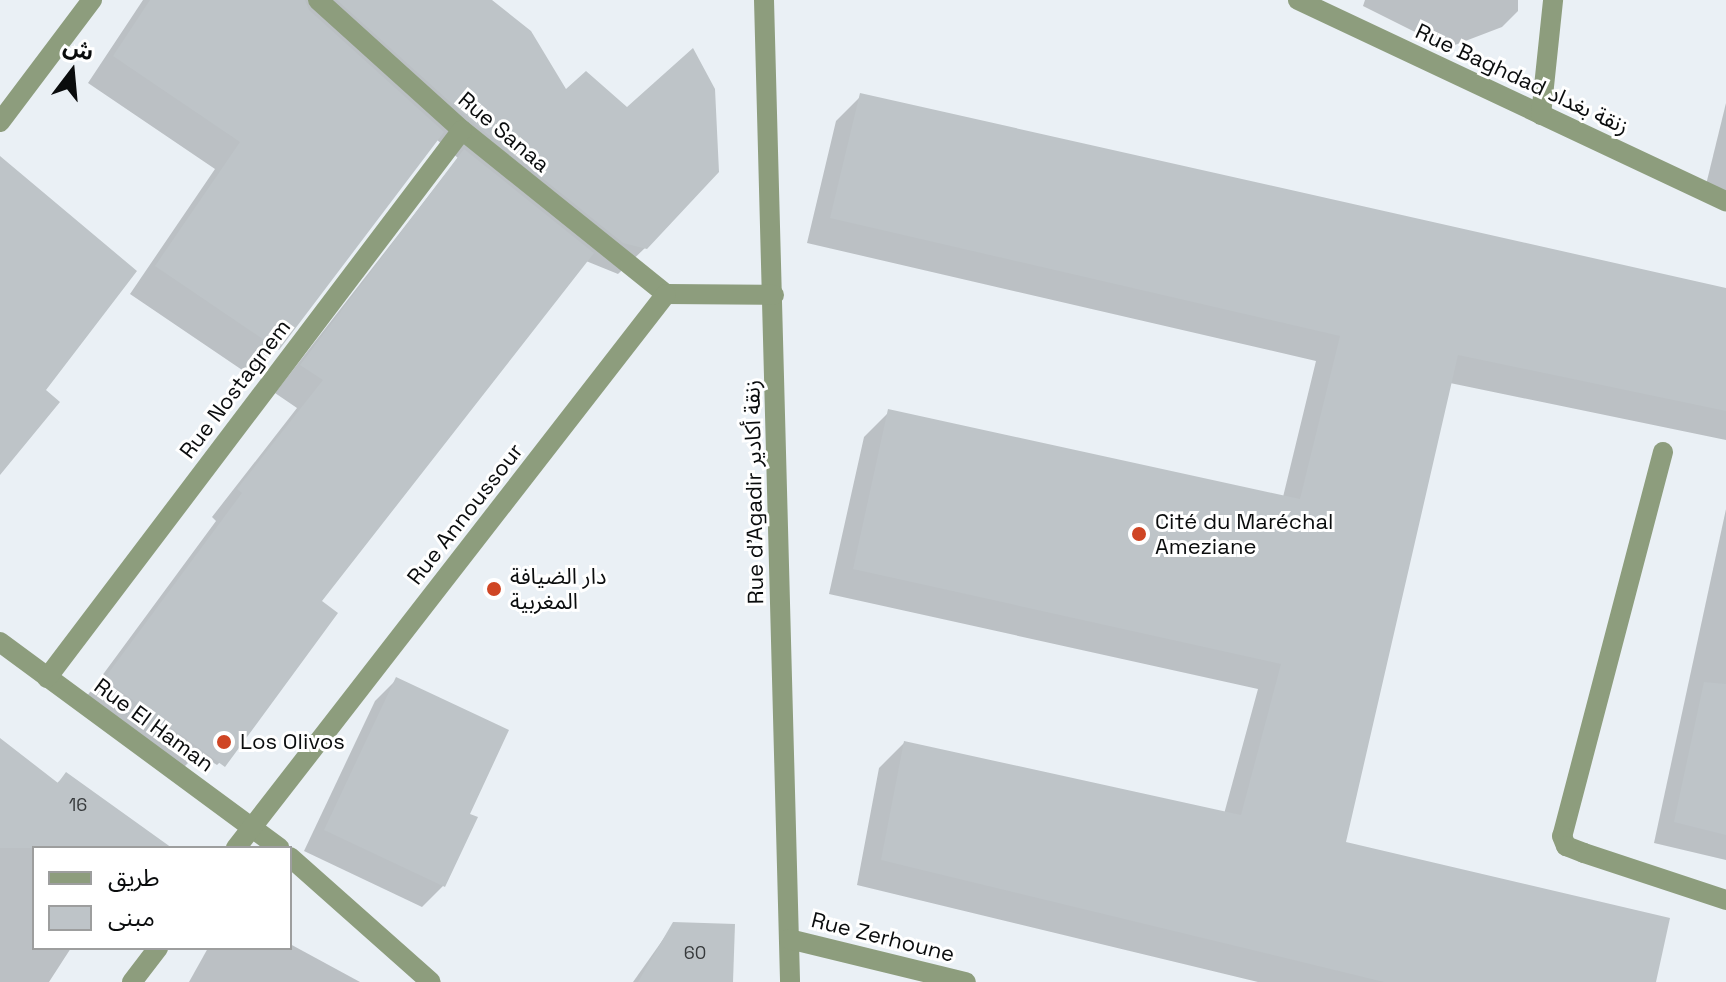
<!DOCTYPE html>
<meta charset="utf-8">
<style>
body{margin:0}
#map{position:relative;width:1726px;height:982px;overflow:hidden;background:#eaf0f5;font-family:"Space Grotesk","Noto Sans Arabic",sans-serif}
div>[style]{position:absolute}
.shadow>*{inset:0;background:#0003}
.building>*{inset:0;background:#bec4c8}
.minor>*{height:20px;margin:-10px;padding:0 10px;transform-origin:10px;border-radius:10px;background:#8d9d7d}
.dots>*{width:22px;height:22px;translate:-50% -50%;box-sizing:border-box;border:4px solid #fff;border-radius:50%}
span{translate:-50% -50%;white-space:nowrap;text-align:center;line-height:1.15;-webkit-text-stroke:6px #fff;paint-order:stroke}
.number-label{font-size:18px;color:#373a3c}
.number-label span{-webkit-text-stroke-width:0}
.street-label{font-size:22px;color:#0a0c0d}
.poi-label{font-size:22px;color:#0a0c0d}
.left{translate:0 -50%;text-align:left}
.legend{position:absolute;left:32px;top:846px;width:260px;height:104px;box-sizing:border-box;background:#fff;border:2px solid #9d9e9e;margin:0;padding:10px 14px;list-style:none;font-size:24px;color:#0a0c0d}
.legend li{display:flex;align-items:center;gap:16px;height:40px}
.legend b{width:40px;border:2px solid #9d9e9e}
.north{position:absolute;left:32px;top:32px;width:80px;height:80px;-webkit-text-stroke:6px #fff;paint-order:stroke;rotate:16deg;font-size:22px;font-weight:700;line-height:32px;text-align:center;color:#0a0c0d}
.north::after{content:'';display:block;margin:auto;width:28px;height:36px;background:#0a0c0d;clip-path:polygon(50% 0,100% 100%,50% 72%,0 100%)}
</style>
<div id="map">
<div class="shadow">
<i style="clip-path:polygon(143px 0,489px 0,646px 247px,618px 274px,586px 261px,319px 601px,245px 737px,217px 765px,198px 753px,174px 777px,79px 707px,216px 521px,212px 517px,297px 408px,275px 393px,458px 158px,436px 139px,277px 349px,251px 376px,130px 294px,215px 169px,88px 83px)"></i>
<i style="clip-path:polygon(1365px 0,1518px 0,1518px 11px,1502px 27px,1447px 48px,1363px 6px)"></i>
<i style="clip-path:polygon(861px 96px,1726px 290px,1726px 440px,1450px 383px,1344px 844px,1654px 982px,1258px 982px,857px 885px,879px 768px,904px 743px,1224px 814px,1258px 689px,829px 594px,864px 437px,889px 412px,1283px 497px,1316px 361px,807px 243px,836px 121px)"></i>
<i style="clip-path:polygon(1726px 103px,1726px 204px,1703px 197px)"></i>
<i style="clip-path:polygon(1726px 509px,1726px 860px,1654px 843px)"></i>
<i style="clip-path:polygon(396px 680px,467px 815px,444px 885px,422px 907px,304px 851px,375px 701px)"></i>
<i style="clip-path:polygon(0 740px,56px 784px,67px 774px,137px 848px,34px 848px,34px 948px,71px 948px,49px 982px,0 982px)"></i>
<i style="clip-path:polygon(674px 924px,731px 982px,633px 982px)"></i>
<i style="clip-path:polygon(290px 944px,360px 982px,189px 982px,208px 948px)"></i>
</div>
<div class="building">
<i style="clip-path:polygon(150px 0,305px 0,309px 10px,444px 132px,279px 350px,155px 266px,240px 142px,113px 56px)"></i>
<i style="clip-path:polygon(337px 0,492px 0,531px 31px,566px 89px,586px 71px,627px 107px,693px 48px,715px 89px,719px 172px,647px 249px,623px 243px,470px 120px)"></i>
<i style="clip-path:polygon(860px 93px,1726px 288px,1726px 411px,1458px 355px,1346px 842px,1670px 918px,1656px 982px,1384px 982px,881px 860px,904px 741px,1241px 815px,1281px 664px,853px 569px,888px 409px,1300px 499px,1340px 336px,830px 218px)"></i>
<i style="clip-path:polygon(464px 149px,594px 253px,322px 601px,338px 613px,225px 767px,104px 679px,242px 493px,237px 489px,323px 380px,300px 365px)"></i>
<i style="clip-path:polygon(0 156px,137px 271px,46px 390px,60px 402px,0 475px)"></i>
<i style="clip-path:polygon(396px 677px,509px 730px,470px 814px,478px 817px,445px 887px,324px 830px)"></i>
<i style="clip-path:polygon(1704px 682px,1726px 684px,1726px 835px,1674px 822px)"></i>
<i style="clip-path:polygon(0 738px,58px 783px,66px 772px,172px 848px,0 848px)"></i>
<i style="clip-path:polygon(673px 922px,735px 924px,733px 982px,638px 982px)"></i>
</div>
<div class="minor">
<i style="left:318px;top:0;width:194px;rotate:42.1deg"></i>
<i style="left:462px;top:130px;width:262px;rotate:38.8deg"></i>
<i style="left:764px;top:0;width:982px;rotate:88.48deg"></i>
<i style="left:1298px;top:0;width:473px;rotate:25.2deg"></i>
<i style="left:1541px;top:115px;width:116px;rotate:-84deg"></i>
<i style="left:0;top:122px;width:153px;rotate:-53deg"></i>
<i style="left:666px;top:294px;width:108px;rotate:0.5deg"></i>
<i style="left:1663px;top:452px;width:397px;rotate:104.7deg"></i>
<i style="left:1562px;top:836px;width:11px;rotate:68deg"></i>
<i style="left:1566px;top:846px;width:19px;rotate:21deg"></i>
<i style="left:1584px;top:853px;width:150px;rotate:18.3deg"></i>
<i style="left:0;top:642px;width:347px;rotate:36.4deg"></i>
<i style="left:47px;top:678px;width:687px;rotate:-52.86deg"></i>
<i style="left:236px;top:848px;width:701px;rotate:-52.18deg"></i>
<i style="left:290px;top:857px;width:188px;rotate:41.6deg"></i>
<i style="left:789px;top:939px;width:182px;rotate:13.7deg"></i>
<i style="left:132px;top:982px;width:43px;rotate:-52.6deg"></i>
</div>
<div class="dots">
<i style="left:1139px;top:534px;background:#cf4524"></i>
<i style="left:494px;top:589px;background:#cf4524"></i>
<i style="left:224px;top:742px;background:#cf4524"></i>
</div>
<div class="number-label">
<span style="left:78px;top:805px">16</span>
<span style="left:695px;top:953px">60</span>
</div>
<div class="street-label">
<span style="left:1522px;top:79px;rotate:25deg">Rue Baghdad زنقة بغداد</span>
<span style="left:504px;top:132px;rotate:40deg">Rue Sanaa</span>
<span style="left:235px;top:389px;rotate:-53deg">Rue Nostagnem</span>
<span style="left:754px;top:492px;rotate:-91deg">Rue d'Agadir زنقة أكادير</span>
<span style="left:465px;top:514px;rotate:-52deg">Rue Annoussour</span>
<span style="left:154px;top:725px;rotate:36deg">Rue El Haman</span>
<span style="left:883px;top:937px;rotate:14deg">Rue Zerhoune</span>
</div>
<div class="poi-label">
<span class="left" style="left:1155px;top:534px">Cité du Maréchal<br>Ameziane</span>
<span class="left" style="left:510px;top:589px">دار الضيافة<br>المغربية</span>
<span class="left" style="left:240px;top:742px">Los Olivos</span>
</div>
<ul class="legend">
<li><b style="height:10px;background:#8d9d7d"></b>طريق</li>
<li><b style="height:22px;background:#bec4c8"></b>مبنى</li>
</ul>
<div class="north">ش</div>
</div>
